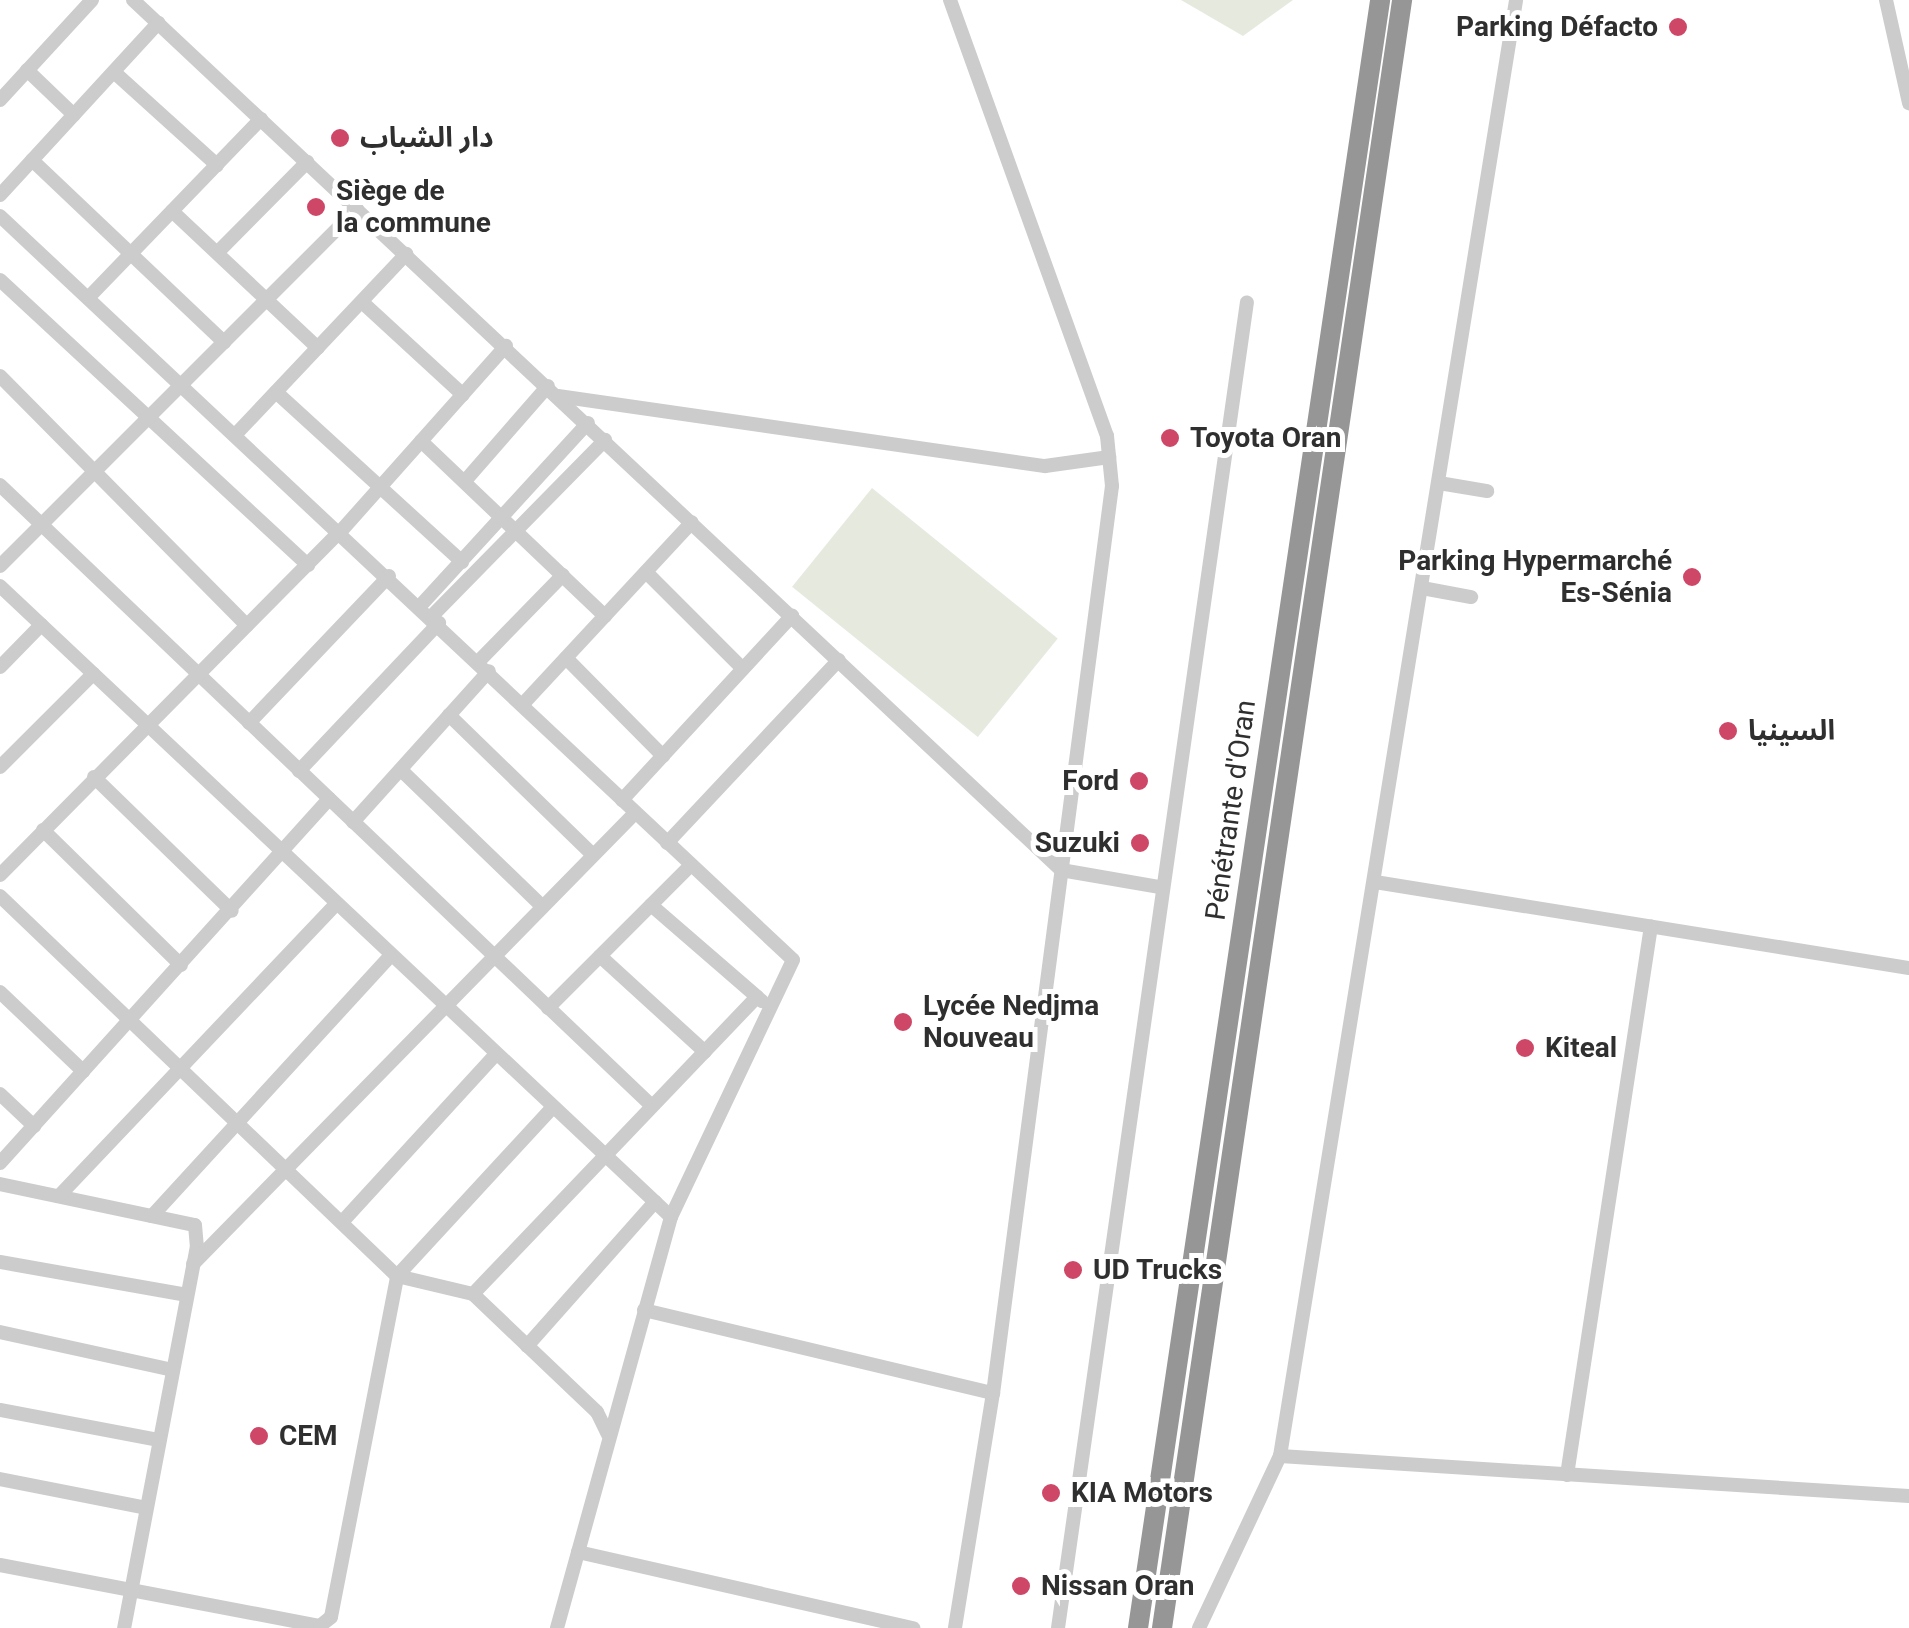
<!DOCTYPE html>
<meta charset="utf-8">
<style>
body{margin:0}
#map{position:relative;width:1909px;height:1628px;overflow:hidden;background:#fff;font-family:Roboto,"Noto Sans Arabic",sans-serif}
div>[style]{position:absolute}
.green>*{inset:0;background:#e6eade;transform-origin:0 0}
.minor>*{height:14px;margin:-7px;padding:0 7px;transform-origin:7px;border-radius:7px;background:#ccc}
.highway>*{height:20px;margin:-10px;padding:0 10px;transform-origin:10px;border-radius:10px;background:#969696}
.dots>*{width:28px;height:28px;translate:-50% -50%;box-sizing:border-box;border:5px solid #fff;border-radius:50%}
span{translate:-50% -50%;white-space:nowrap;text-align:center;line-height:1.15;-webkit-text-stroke:10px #fff;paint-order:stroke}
.poi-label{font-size:28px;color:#2f2f2f;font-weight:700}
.right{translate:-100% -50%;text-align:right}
.left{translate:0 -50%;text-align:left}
.street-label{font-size:28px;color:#2f2f2f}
</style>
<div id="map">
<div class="green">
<i style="clip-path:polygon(1181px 0,1293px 0,1243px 36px)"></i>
<i style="left:872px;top:488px;width:239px;height:127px;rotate:39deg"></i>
</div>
<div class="minor">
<i style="left:133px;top:0;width:1272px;rotate:43.15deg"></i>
<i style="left:1061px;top:870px;width:99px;rotate:9.8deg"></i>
<i style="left:950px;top:0;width:463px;rotate:70.2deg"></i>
<i style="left:1107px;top:436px;width:50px;rotate:84.3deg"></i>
<i style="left:1112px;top:486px;width:915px;rotate:97.47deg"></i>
<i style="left:993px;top:1393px;width:238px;rotate:99.2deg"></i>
<i style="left:1886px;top:0;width:106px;rotate:77.4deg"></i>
<i style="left:27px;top:70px;width:65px;rotate:43.8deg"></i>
<i style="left:114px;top:72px;width:139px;rotate:42.1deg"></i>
<i style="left:0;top:100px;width:136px;rotate:-47.4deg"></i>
<i style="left:32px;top:160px;width:265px;rotate:43.5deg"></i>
<i style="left:0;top:195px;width:234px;rotate:-47.4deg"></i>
<i style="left:172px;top:211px;width:200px;rotate:43.2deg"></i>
<i style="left:0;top:216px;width:1087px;rotate:43.17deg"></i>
<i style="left:793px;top:960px;width:284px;rotate:115.4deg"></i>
<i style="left:671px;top:1217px;width:427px;rotate:105.5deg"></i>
<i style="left:218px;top:252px;width:127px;rotate:-45.3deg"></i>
<i style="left:0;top:280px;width:420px;rotate:42.8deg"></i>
<i style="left:88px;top:298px;width:249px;rotate:-46deg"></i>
<i style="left:362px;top:302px;width:137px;rotate:42.6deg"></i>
<i style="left:0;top:376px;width:351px;rotate:45.3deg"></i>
<i style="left:276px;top:392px;width:252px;rotate:42.4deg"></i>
<i style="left:558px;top:396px;width:492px;rotate:8.2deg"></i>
<i style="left:1045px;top:466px;width:65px;rotate:-8deg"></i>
<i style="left:236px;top:434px;width:248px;rotate:-46.6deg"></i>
<i style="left:421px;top:441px;width:254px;rotate:43.6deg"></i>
<i style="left:465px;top:481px;width:126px;rotate:-48.9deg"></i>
<i style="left:1439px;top:483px;width:49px;rotate:9.5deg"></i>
<i style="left:0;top:485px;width:900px;rotate:43.61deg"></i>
<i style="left:0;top:566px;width:505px;rotate:-45deg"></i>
<i style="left:646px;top:572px;width:137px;rotate:45deg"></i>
<i style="left:0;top:586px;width:921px;rotate:43.24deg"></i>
<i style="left:1422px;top:588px;width:50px;rotate:10.4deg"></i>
<i style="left:421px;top:605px;width:247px;rotate:-47.5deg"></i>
<i style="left:432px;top:616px;width:247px;rotate:-45.5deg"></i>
<i style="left:566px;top:658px;width:138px;rotate:45.3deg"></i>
<i style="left:479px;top:661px;width:120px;rotate:-45.7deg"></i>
<i style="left:0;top:667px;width:59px;rotate:-45.7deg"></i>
<i style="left:523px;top:704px;width:248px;rotate:-47.1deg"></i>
<i style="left:449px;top:715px;width:201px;rotate:44.2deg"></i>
<i style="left:249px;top:723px;width:203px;rotate:-46.4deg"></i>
<i style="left:0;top:767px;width:132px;rotate:-45deg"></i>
<i style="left:401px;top:770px;width:197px;rotate:44deg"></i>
<i style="left:299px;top:771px;width:204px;rotate:-46.6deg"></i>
<i style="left:94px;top:777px;width:192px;rotate:44.2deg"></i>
<i style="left:622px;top:800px;width:251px;rotate:-47.3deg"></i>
<i style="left:353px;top:822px;width:203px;rotate:-48deg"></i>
<i style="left:43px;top:830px;width:193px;rotate:44.4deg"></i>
<i style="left:667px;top:843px;width:251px;rotate:-46.8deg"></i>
<i style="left:0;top:875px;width:484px;rotate:-45.3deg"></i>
<i style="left:341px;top:531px;width:248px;rotate:-48.3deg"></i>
<i style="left:1375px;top:882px;width:541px;rotate:9.15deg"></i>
<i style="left:0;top:896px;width:550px;rotate:43.75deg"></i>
<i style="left:397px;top:1276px;width:78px;rotate:13.3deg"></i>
<i style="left:473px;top:1294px;width:171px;rotate:43.6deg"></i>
<i style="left:597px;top:1412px;width:25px;rotate:64deg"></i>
<i style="left:651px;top:905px;width:147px;rotate:40.9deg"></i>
<i style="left:600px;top:956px;width:142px;rotate:42.4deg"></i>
<i style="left:0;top:992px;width:115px;rotate:43.6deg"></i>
<i style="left:548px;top:1008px;width:202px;rotate:-45deg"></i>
<i style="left:0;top:1094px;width:47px;rotate:43.3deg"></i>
<i style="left:0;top:1163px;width:491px;rotate:-47.9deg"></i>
<i style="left:0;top:1184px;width:199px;rotate:11.9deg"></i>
<i style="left:195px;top:1225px;width:21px;rotate:85deg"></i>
<i style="left:197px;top:1246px;width:389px;rotate:100.8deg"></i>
<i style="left:59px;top:1196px;width:401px;rotate:-46.5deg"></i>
<i style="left:152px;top:1216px;width:352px;rotate:-47.5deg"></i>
<i style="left:343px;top:1221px;width:226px;rotate:-47.5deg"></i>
<i style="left:0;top:1262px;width:190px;rotate:10deg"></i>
<i style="left:193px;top:1264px;width:631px;rotate:-45.58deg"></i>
<i style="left:473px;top:1294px;width:411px;rotate:-46.3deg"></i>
<i style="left:644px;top:1310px;width:359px;rotate:13.4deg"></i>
<i style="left:0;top:1332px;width:177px;rotate:12.4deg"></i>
<i style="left:527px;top:1346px;width:193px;rotate:-48.4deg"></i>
<i style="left:0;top:1410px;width:162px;rotate:10.7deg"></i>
<i style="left:1280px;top:1456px;width:630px;rotate:3.64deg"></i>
<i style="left:1567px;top:1475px;width:555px;rotate:-81.3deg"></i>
<i style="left:0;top:1479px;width:149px;rotate:11.2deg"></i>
<i style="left:578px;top:1552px;width:344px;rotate:12.8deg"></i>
<i style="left:0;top:1565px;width:326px;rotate:10.8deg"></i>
<i style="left:320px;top:1626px;width:14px;rotate:-39deg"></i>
<i style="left:331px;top:1617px;width:347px;rotate:-79deg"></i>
<i style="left:397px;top:1276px;width:230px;rotate:-47.3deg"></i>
<i style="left:1058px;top:1628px;width:1339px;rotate:-81.89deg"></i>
<i style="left:1199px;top:1628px;width:190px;rotate:-64.8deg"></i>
<i style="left:1280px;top:1456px;width:1475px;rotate:-80.79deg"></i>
</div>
<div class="highway">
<i style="left:1138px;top:1628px;width:1646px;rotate:-81.54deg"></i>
<i style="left:1162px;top:1628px;width:1646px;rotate:-81.61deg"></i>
</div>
<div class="dots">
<i style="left:1678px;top:27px;background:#cf4767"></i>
<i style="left:340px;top:138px;background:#cf4767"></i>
<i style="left:316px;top:207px;background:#cf4767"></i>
<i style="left:1170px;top:438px;background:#cf4767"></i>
<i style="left:1692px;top:577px;background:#cf4767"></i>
<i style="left:1728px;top:731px;background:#cf4767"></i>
<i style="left:1139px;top:781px;background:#cf4767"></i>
<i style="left:1140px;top:843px;background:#cf4767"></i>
<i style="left:903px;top:1022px;background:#cf4767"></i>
<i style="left:1525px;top:1048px;background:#cf4767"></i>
<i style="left:1073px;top:1270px;background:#cf4767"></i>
<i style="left:259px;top:1436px;background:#cf4767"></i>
<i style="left:1051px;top:1493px;background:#cf4767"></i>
<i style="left:1021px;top:1586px;background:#cf4767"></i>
</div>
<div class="poi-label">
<span class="right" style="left:1658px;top:27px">Parking Défacto</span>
<span class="left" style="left:360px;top:138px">دار الشباب</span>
<span class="left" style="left:336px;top:207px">Siège de<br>la commune</span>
<span class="left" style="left:1190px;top:438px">Toyota Oran</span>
<span class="right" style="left:1672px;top:577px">Parking Hypermarché<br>Es-Sénia</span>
<span class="left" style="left:1748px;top:731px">السينيا</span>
<span class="right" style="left:1119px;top:781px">Ford</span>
<span class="right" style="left:1120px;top:843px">Suzuki</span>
<span class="left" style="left:923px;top:1022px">Lycée Nedjma<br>Nouveau</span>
<span class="left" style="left:1545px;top:1048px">Kiteal</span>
<span class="left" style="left:1093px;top:1270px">UD Trucks</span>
<span class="left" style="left:279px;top:1436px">CEM</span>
<span class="left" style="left:1071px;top:1493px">KIA Motors</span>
<span class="left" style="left:1041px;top:1586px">Nissan Oran</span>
</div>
<div class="street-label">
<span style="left:1231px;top:810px;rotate:-82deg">Pénétrante d'Oran</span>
</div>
</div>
